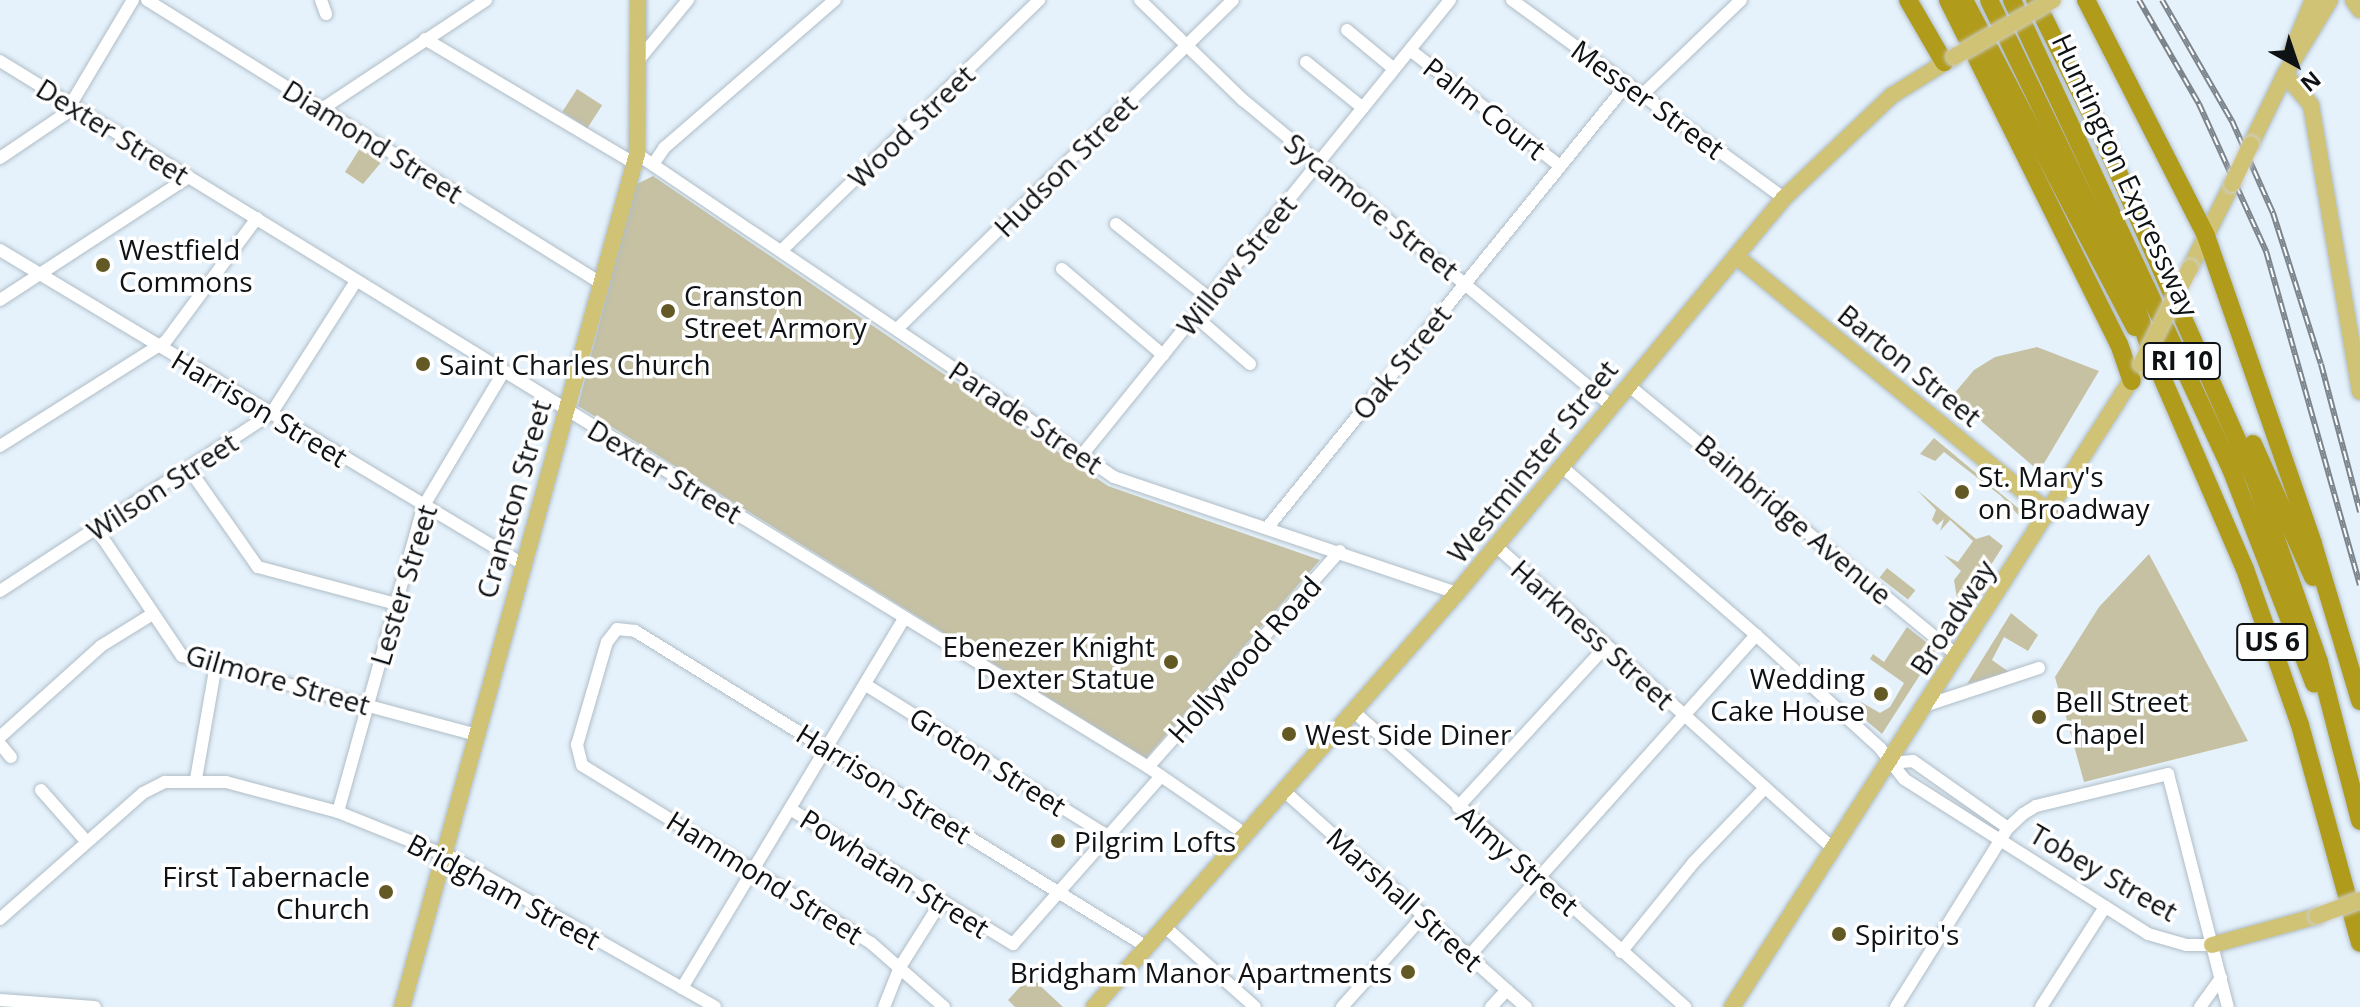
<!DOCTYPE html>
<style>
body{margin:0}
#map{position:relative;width:2360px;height:1007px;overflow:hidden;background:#e5f2fc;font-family:"Open Sans",sans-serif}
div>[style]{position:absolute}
.green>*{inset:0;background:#c6c1a3;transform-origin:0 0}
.roads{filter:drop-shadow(0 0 2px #b0bdc6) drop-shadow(0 0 2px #b0bdc6)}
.minor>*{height:12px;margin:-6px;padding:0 6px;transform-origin:6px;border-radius:6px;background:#fff}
.major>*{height:16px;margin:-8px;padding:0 8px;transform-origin:8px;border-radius:8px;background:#d0c376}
.highway>*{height:18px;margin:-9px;padding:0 9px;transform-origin:9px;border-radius:9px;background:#b09b1b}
.rail>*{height:6px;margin-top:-3px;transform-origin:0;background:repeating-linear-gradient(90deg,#fff 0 9px,#7d858c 0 18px);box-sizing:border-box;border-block:2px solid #7d858c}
.bridges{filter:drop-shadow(0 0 2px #cfd0d0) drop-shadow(0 0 2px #cfd0d0)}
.major-bridge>*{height:16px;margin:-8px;padding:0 8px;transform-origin:8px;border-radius:8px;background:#d0c376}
.dots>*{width:22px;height:22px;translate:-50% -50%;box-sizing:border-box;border:4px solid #fff;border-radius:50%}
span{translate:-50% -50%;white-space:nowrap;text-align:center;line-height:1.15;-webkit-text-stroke:7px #fff;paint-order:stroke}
.shield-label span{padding:2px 6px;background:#fff;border:2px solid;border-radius:6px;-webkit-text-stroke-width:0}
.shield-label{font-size:26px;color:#0e1215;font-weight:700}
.street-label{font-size:28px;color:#0e1215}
.poi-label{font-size:28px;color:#0e1215}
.left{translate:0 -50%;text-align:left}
.right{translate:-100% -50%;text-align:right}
.north{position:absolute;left:2256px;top:24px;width:80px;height:80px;-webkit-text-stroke:6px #fff;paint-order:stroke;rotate:140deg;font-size:22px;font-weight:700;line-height:32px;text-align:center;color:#0e1215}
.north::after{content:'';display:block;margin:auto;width:28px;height:36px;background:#0e1215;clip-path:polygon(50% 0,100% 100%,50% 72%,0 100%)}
</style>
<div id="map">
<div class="green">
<i style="left:577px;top:89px;width:30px;height:27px;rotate:33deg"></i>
<i style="clip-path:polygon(362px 145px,384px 159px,363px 184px,345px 172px)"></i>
<i style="clip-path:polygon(653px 176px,1108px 486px,1320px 560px,1146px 758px,578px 406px,635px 185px)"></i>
<i style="clip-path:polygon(2037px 347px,2099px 371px,2043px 465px,2033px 466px,1952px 396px,1974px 370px,1995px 357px)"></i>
<i style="clip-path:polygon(1934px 438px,2024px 513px,2021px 518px,2001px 496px,1944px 452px,1935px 461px,1920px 454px)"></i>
<i style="clip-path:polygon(1917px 490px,1976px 539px,1989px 535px,2003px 546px,1968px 601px,1957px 599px,1954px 580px,1961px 571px,1944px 555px,1958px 562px,1973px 541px,1950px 520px,1940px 531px,1944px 519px,1937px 525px,1932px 520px,1936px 510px)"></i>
<i style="clip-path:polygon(2149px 554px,2248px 741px,2084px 782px,2055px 677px,2099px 607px)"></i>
<i style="left:1887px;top:568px;width:36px;height:12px;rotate:38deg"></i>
<i style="clip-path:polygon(2011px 613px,2038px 635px,2028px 651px,2004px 637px,1992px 660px,2009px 672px,1967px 684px)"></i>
<i style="clip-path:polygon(1907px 627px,1936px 650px,1882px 734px,1855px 711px,1861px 702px,1880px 713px,1890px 707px,1904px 683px,1870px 659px,1873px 654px,1884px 662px)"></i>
<i style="clip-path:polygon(1029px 977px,1035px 981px,1063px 1007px,1015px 1007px,1008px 1000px)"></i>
</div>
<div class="roads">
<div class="minor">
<i style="left:147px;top:0;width:533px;rotate:31.96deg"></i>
<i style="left:321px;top:0;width:15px;rotate:70deg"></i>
<i style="left:1140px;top:0;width:144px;rotate:44.2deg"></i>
<i style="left:1243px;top:100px;width:478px;rotate:39.7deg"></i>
<i style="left:1512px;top:0;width:336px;rotate:36.1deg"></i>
<i style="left:1347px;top:30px;width:61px;rotate:39.7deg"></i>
<i style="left:425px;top:39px;width:243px;rotate:30.7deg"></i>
<i style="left:1410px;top:50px;width:190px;rotate:37.7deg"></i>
<i style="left:641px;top:57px;width:74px;rotate:-50.5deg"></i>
<i style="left:0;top:61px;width:1348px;rotate:31.59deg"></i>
<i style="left:1148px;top:767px;width:118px;rotate:34.6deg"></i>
<i style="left:1306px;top:62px;width:73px;rotate:38.9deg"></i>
<i style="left:1642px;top:95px;width:137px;rotate:-43.8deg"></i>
<i style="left:322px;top:109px;width:197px;rotate:-33.6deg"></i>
<i style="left:637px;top:154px;width:576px;rotate:34.1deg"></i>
<i style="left:1114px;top:477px;width:362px;rotate:18.7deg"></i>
<i style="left:0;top:158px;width:78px;rotate:-34.1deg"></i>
<i style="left:65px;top:114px;width:133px;rotate:-59.2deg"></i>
<i style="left:654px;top:163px;width:18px;rotate:-56deg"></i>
<i style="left:664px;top:148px;width:226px;rotate:-40.9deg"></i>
<i style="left:1116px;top:224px;width:119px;rotate:38.5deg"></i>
<i style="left:0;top:250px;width:608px;rotate:31deg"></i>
<i style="left:782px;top:250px;width:359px;rotate:-44.2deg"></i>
<i style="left:1062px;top:269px;width:133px;rotate:40.4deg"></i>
<i style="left:0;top:300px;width:223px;rotate:-33.1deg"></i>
<i style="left:1195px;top:316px;width:73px;rotate:41.1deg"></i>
<i style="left:897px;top:329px;width:470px;rotate:-44.4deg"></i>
<i style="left:1628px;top:385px;width:427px;rotate:39.4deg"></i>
<i style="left:0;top:446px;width:196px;rotate:-32.3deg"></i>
<i style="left:166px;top:341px;width:153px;rotate:-53.5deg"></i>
<i style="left:1082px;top:455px;width:585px;rotate:-51.03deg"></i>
<i style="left:1561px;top:466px;width:258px;rotate:40.9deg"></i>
<i style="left:1756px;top:635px;width:168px;rotate:42.3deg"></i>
<i style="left:1880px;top:748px;width:39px;rotate:52deg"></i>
<i style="left:1904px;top:779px;width:289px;rotate:32.4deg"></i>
<i style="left:2148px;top:934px;width:40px;rotate:16deg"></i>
<i style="left:2186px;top:945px;width:26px"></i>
<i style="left:189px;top:469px;width:120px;rotate:54.9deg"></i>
<i style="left:258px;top:567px;width:143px;rotate:15deg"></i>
<i style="left:96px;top:528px;width:154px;rotate:56.1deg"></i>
<i style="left:182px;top:656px;width:302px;rotate:15deg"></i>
<i style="left:1267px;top:528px;width:572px;rotate:-50.96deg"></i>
<i style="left:1496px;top:546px;width:454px;rotate:41.9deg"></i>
<i style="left:0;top:591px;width:324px;rotate:-33.2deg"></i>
<i style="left:271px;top:414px;width:158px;rotate:-57.4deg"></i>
<i style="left:866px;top:685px;width:287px;rotate:32deg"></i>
<i style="left:1927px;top:705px;width:118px;rotate:-18.3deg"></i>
<i style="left:1353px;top:711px;width:445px;rotate:41.7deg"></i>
<i style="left:0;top:737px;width:136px;rotate:-42deg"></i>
<i style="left:101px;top:646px;width:59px;rotate:-31.8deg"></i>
<i style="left:0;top:744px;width:17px;rotate:50deg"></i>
<i style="left:1890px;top:763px;width:23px;rotate:-5deg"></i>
<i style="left:1913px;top:761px;width:116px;rotate:35.2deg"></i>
<i style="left:1148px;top:767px;width:289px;rotate:-48.4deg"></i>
<i style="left:196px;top:779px;width:117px;rotate:-80.1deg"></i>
<i style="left:41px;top:790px;width:68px;rotate:48.6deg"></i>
<i style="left:1283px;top:790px;width:326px;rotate:41.8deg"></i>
<i style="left:1458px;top:807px;width:217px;rotate:-47.4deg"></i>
<i style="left:790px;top:809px;width:261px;rotate:31.2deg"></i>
<i style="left:1013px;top:944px;width:224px;rotate:-48.6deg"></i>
<i style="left:338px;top:812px;width:317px;rotate:-74.4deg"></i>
<i style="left:423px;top:507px;width:156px;rotate:-59.2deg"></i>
<i style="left:0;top:919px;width:191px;rotate:-41.4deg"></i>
<i style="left:143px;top:793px;width:25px;rotate:-27deg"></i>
<i style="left:165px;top:782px;width:61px"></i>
<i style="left:226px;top:782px;width:116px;rotate:15deg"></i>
<i style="left:338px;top:812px;width:126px;rotate:21.9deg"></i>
<i style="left:455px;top:859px;width:299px;rotate:29.6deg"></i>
<i style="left:1165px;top:927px;width:120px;rotate:41.6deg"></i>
<i style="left:1621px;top:952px;width:114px;rotate:-51deg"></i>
<i style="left:1693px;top:863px;width:103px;rotate:-46.2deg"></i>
<i style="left:1469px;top:956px;width:431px;rotate:-48.2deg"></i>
<i style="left:682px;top:988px;width:431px;rotate:-59deg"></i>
<i style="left:0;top:1000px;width:95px;rotate:4.2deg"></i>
<i style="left:884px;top:1007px;width:43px;rotate:-68.2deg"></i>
<i style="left:900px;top:967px;width:77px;rotate:-57.8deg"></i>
<i style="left:944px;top:1007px;width:97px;rotate:-138.8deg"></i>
<i style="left:871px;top:943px;width:339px;rotate:-148.4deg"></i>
<i style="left:582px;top:765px;width:21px;rotate:-104deg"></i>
<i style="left:577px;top:745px;width:107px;rotate:-73.8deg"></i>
<i style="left:607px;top:642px;width:16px;rotate:-52deg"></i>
<i style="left:617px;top:629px;width:18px;rotate:6deg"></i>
<i style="left:635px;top:631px;width:602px;rotate:31.68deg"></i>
<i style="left:1342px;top:1007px;width:122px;rotate:-48.3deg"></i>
<i style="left:1491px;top:1007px;width:23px;rotate:-47deg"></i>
<i style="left:1896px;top:1007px;width:211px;rotate:-58deg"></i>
<i style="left:2008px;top:828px;width:21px;rotate:-43deg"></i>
<i style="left:2023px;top:814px;width:15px;rotate:-32deg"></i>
<i style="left:2036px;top:806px;width:136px;rotate:-13.6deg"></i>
<i style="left:2168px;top:774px;width:241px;rotate:75.6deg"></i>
<i style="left:2041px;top:1007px;width:119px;rotate:-57.4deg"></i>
<i style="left:2200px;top:1007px;width:36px;rotate:-54deg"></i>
</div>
<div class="major">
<i style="left:2353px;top:0;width:12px;rotate:55deg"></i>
<i style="left:2291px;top:53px;width:57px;rotate:-67.5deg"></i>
<i style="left:2285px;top:74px;width:40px;rotate:50deg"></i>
<i style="left:2311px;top:105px;width:291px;rotate:80.3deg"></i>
<i style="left:2251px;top:144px;width:78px;rotate:-64.1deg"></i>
<i style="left:2285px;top:74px;width:87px;rotate:-58.7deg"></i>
<i style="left:1737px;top:257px;width:404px;rotate:39.3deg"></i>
<i style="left:2190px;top:268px;width:94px;rotate:-63.4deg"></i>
<i style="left:2212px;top:945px;width:109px;rotate:-15.4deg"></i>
<i style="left:402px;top:1007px;width:885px;rotate:-74.6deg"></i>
<i style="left:637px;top:154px;width:154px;rotate:-89.6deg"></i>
<i style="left:1094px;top:1007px;width:551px;rotate:-48.76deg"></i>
<i style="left:1457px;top:593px;width:513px;rotate:-50.38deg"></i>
<i style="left:1784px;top:198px;width:148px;rotate:-43.6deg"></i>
<i style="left:1891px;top:96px;width:74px;rotate:-31.8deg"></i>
<i style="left:1732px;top:1007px;width:754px;rotate:-57.51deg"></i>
</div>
<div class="highway">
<i style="left:1908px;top:0;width:72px;rotate:59.9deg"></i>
<i style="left:1948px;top:0;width:384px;rotate:63.6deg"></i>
<i style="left:2119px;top:344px;width:39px;rotate:71deg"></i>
<i style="left:1964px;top:0;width:369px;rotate:62.4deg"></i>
<i style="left:1989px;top:0;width:333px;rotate:64.2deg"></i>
<i style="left:2134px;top:300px;width:55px;rotate:71.9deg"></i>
<i style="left:2151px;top:352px;width:236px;rotate:66.6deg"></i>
<i style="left:2245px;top:569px;width:165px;rotate:70.6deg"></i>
<i style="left:2300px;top:725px;width:226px;rotate:74.6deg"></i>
<i style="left:2012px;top:0;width:518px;rotate:64.97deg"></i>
<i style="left:2231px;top:469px;width:230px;rotate:68.8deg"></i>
<i style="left:2035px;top:0;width:149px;rotate:63.8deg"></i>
<i style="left:2101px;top:134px;width:381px;rotate:66deg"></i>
<i style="left:2256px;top:482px;width:191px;rotate:70.7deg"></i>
<i style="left:2319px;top:662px;width:164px;rotate:75.5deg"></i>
<i style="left:2086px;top:0;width:265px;rotate:63deg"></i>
<i style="left:2206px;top:236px;width:326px;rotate:70.8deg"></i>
<i style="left:2313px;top:544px;width:164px;rotate:73.3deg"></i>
<i style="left:2253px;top:444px;width:146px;rotate:65.7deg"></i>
</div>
</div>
<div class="rail">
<i style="left:2139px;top:0;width:120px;rotate:60deg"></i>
<i style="left:2199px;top:104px;width:162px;rotate:65.5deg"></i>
<i style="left:2266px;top:251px;width:347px;rotate:74.3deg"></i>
<i style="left:2162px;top:0;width:140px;rotate:60deg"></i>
<i style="left:2232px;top:121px;width:101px;rotate:66deg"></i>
<i style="left:2273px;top:213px;width:158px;rotate:72.4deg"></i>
<i style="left:2321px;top:364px;width:153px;rotate:75.2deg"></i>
</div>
<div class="bridges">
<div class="major-bridge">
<i style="left:1954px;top:57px;width:114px;rotate:-29.9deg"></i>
<i style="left:2232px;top:184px;width:44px;rotate:-64.6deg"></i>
<i style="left:2141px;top:364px;width:108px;rotate:-63deg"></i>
<i style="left:2317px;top:916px;width:46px;rotate:-20.4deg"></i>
</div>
</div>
<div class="dots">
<i style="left:103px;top:265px;background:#625925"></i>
<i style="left:668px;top:311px;background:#625925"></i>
<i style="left:423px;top:364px;background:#625925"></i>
<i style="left:1962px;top:492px;background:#625925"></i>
<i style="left:1171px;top:662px;background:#625925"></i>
<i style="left:1881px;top:694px;background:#625925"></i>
<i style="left:2039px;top:717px;background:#625925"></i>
<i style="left:1289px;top:734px;background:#625925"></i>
<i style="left:1058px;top:841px;background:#625925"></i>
<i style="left:386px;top:892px;background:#625925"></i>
<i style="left:1839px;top:934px;background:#625925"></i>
<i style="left:1408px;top:972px;background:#625925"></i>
</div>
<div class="shield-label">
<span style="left:2182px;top:361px">RI 10</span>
<span style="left:2272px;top:642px">US 6</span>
</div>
<div class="street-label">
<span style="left:1648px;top:99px;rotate:36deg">Messer Street</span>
<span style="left:1485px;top:108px;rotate:38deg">Palm Court</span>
<span style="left:911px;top:126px;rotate:-44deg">Wood Street</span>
<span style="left:113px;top:131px;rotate:32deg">Dexter Street</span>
<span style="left:373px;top:141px;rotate:32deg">Diamond Street</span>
<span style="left:1065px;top:165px;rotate:-45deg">Hudson Street</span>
<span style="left:2126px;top:175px;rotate:65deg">Huntington Expressway</span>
<span style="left:1372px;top:206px;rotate:39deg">Sycamore Street</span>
<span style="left:1236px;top:265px;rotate:-51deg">Willow Street</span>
<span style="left:1401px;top:362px;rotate:-51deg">Oak Street</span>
<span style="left:1910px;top:365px;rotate:39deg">Barton Street</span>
<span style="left:260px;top:408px;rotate:31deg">Harrison Street</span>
<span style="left:1026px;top:417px;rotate:34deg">Parade Street</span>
<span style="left:1532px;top:461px;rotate:-51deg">Westminster Street</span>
<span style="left:665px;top:471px;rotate:31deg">Dexter Street</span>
<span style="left:162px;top:486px;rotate:-33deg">Wilson Street</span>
<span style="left:513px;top:499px;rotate:-74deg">Cranston Street</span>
<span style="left:1794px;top:519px;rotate:40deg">Bainbridge Avenue</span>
<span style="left:403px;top:585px;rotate:-73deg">Lester Street</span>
<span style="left:1952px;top:617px;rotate:-57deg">Broadway</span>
<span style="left:1593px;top:634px;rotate:42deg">Harkness Street</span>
<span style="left:1244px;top:659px;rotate:-48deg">Hollywood Road</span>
<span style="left:278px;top:679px;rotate:16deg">Gilmore Street</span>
<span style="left:988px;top:761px;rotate:32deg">Groton Street</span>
<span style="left:884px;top:783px;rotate:32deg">Harrison Street</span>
<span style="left:1518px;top:860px;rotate:41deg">Almy Street</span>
<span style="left:2104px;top:872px;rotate:30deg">Tobey Street</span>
<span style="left:895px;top:873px;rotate:32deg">Powhatan Street</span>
<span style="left:765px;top:877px;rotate:32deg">Hammond Street</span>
<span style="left:504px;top:891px;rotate:28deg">Bridgham Street</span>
<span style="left:1405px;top:899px;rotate:42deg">Marshall Street</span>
</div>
<div class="poi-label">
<span class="left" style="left:119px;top:265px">Westfield<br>Commons</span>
<span class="left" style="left:684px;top:311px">Cranston<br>Street Armory</span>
<span class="left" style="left:439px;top:364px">Saint Charles Church</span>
<span class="left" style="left:1978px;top:492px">St. Mary's<br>on Broadway</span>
<span class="right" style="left:1155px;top:662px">Ebenezer Knight<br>Dexter Statue</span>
<span class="right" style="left:1865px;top:694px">Wedding<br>Cake House</span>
<span class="left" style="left:2055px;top:717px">Bell Street<br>Chapel</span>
<span class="left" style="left:1305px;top:734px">West Side Diner</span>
<span class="left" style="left:1074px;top:841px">Pilgrim Lofts</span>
<span class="right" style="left:370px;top:892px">First Tabernacle<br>Church</span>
<span class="left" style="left:1855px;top:934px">Spirito's</span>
<span class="right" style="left:1392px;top:972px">Bridgham Manor Apartments</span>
</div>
<div class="north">N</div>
</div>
